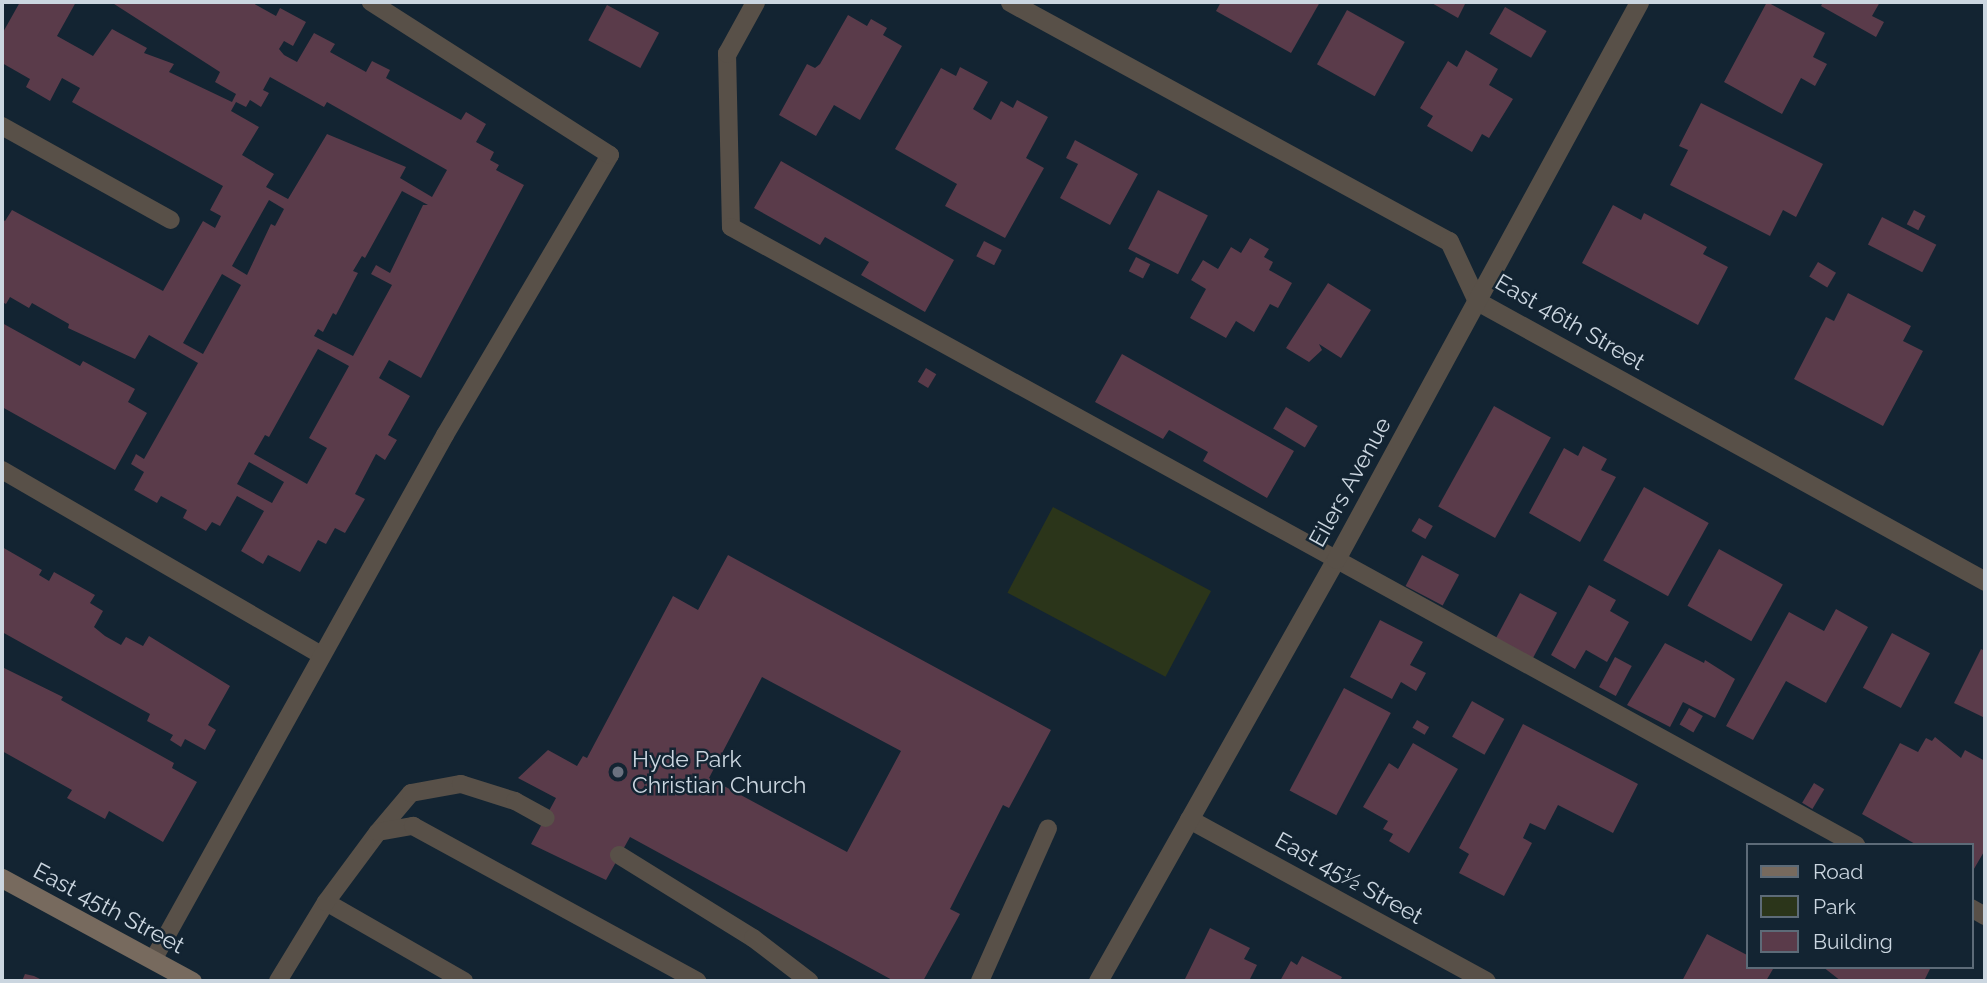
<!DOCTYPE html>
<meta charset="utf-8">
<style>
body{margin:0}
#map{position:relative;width:1987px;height:983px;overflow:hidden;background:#132432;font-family:Raleway,sans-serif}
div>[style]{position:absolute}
.green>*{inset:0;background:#2b351a;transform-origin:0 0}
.building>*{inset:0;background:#5a3b4a;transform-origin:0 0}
.service>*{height:18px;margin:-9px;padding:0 9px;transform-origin:9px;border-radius:9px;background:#585048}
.minor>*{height:19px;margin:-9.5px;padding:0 9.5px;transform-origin:9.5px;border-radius:9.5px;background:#585048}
.secondary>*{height:19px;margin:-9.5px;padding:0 9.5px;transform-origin:9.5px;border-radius:9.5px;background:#776a5e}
.dots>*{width:19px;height:19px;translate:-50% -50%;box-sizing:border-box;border:4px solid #132432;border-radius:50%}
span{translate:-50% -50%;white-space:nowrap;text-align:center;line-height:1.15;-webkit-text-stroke:5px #132432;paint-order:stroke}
.street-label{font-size:23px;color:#cbd6e0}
.poi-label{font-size:23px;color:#cbd6e0}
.left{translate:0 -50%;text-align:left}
.frame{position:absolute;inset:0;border:4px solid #cbd6e0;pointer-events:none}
.legend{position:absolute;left:1746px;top:843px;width:228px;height:126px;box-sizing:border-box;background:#132432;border:2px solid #5d6b78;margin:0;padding:9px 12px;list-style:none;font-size:21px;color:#cbd6e0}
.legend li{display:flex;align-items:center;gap:14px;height:35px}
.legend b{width:35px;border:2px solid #5d6b78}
</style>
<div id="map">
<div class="green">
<i style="left:1053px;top:507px;width:179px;height:97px;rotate:28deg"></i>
</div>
<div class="building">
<i style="clip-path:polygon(evenodd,20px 2px,76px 2px,57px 36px,93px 56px,112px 29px,147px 48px,144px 53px,174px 64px,169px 72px,232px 102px,236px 94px,215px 82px,220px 72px,111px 2px,251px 2px,276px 16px,280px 8px,306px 22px,293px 46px,284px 41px,279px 49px,284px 55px,297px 62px,314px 33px,335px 44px,330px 52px,366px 72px,372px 61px,390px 70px,386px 78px,461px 120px,466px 112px,486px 124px,476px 142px,494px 152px,490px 160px,499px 165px,496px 170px,524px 185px,421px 378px,389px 360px,379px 378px,410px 396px,388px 435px,397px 440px,385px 460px,376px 454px,355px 494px,365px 499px,345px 533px,335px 528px,326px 544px,318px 540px,300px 572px,268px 555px,263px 564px,241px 551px,264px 511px,237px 496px,220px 526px,212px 522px,206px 531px,183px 518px,187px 510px,161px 496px,157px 503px,134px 490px,144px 472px,131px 464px,136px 454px,144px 459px,198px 363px,149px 335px,135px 359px,68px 328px,69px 324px,32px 303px,29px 308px,10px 297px,6px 304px,2px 302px,2px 219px,5px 221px,12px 210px,163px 291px,203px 221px,215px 228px,221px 216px,210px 210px,223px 186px,72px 102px,80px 88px,62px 78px,50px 101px,26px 87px,30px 79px,2px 63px,2px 34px,20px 2px,270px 77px,324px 107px,327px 102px,447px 170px,432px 197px,400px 178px,406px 167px,327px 134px,288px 199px,266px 187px,274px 174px,242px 155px,259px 127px,231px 111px,236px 102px,246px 107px,250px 100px,261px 107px,269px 93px,263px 90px,270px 77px,20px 2px,402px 191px,428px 205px,423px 205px,390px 273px,376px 265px,371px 274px,392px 285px,353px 356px,314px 336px,318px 329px,323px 332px,333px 313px,336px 315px,358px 273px,353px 271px,362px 256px,365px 258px,402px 191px,20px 2px,269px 200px,284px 209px,275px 226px,271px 224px,247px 275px,232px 266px,269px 200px,20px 2px,222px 274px,241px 285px,203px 354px,183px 343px,222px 274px,20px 2px,318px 349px,349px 366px,309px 438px,327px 448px,307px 484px,254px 454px,265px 435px,269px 437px,318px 349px,20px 2px,249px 462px,284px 482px,272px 503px,237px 484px,249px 462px)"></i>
<i style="clip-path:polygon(1221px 2px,1320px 2px,1291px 53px,1216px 11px)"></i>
<i style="clip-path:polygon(1430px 2px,1466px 2px,1458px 18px)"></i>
<i style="clip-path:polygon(1767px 2px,1825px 33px,1813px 57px,1827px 64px,1815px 86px,1801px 78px,1782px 114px,1724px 82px)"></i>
<i style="clip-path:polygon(1823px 2px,1880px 2px,1872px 16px,1884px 22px,1876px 37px,1821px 6px)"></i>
<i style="left:607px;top:5px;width:59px;height:40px;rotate:28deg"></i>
<i style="left:1505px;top:7px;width:48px;height:31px;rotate:30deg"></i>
<i style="left:1347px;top:10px;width:66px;height:62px;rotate:29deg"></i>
<i style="clip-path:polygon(848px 15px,867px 26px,871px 19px,887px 28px,883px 35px,902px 46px,860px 120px,834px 105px,816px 136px,779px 115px,807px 64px,815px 68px,820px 64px)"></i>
<i style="clip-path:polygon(1466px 50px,1498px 69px,1489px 85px,1513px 99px,1489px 138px,1482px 134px,1472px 152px,1427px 126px,1433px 116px,1420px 108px,1448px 61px,1457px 67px)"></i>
<i style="clip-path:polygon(960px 67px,988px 82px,973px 109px,991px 120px,1001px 101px,1013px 108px,1017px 100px,1048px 117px,1026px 158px,1044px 168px,1005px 238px,945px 206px,957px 184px,895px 149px,941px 68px,956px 76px)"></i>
<i style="clip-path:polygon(1701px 103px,1823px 164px,1796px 217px,1783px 210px,1770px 236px,1670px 185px,1688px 150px,1679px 146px)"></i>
<i style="clip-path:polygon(1075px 140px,1138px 174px,1110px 225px,1060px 198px,1078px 164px,1066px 158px)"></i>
<i style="clip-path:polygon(781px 161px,954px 260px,925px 312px,861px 275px,869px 262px,825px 237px,820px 245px,754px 208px)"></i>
<i style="left:1158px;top:190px;width:56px;height:66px;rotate:27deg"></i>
<i style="clip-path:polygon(1613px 205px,1641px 220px,1644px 213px,1707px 247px,1703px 254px,1728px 267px,1698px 325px,1582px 263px)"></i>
<i style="left:1914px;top:210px;width:13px;height:16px;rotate:27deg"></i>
<i style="left:1882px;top:217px;width:61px;height:31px;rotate:27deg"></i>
<i style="clip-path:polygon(1250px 238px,1269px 249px,1264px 257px,1273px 262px,1269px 270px,1292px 283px,1278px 308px,1270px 304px,1254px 332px,1236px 321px,1226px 338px,1190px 318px,1206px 289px,1191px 280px,1203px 260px,1218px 269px,1231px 247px,1241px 253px)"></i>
<i style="left:984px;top:241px;width:20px;height:17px;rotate:27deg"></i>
<i style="left:1136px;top:257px;width:16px;height:16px;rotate:27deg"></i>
<i style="left:1818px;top:262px;width:21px;height:17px;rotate:31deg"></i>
<i style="clip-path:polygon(1328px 283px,1371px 310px,1341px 358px,1319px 344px,1322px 350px,1309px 362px,1286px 348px)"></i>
<i style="clip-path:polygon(1848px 293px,1911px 326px,1903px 341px,1923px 351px,1883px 426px,1794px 379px,1826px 317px,1834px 321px)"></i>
<i style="clip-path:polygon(2px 323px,80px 366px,83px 361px,135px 389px,128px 402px,147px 413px,115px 470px,2px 407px)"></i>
<i style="clip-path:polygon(1122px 354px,1294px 451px,1267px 498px,1203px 461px,1208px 452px,1169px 430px,1163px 439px,1095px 402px)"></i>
<i style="left:926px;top:368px;width:12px;height:16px;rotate:31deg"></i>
<i style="left:1494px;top:406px;width:65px;height:115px;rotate:29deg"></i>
<i style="left:1286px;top:407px;width:37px;height:25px;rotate:31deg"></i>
<i style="clip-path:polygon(1583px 446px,1607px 459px,1601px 470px,1616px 477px,1580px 542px,1529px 513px,1564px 448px,1578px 456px)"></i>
<i style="left:1644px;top:487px;width:74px;height:84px;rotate:29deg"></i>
<i style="left:1419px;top:518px;width:16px;height:15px;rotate:30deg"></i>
<i style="clip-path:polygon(2px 547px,42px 570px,39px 575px,49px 581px,54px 572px,95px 595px,90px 603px,103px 611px,94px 627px,105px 636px,121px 645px,126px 637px,143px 646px,149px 636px,230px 686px,208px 725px,216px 730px,205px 750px,185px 739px,181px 747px,170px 740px,173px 735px,147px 721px,150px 714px,2px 632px)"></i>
<i style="left:1719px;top:549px;width:73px;height:65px;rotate:29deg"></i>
<i style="clip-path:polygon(evenodd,728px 555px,1051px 730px,1009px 808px,1003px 805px,950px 909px,960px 914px,923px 981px,894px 981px,630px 837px,606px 880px,531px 844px,556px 798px,518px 778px,548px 750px,577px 766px,583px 756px,587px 758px,673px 596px,698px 610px,728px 555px,762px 677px,901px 751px,847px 852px,709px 778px,762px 677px)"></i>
<i style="left:1422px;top:555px;width:42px;height:35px;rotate:28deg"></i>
<i style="clip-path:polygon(1589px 585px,1616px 600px,1610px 611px,1629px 622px,1607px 662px,1586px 650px,1575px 669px,1551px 655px)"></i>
<i style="left:1520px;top:593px;width:42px;height:53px;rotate:28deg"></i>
<i style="clip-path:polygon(1836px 609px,1868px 627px,1826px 703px,1786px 681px,1753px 740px,1726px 726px,1789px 612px,1824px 631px)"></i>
<i style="clip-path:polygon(1380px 620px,1423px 642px,1410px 665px,1426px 673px,1416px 691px,1401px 682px,1392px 699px,1350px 677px)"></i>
<i style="left:1892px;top:633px;width:43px;height:62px;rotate:28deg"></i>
<i style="clip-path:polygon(1665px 643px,1704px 663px,1705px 660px,1735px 679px,1715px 718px,1683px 702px,1670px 727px,1627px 705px)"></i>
<i style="clip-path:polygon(1981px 649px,1985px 651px,1985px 718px,1954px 703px)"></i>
<i style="left:1615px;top:657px;width:19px;height:34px;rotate:28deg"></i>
<i style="clip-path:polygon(2px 667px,63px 697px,61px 700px,174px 763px,172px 768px,197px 782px,163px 842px,109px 811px,105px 819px,67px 798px,72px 790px,2px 751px)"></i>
<i style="left:1344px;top:688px;width:53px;height:116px;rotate:28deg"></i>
<i style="left:1472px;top:701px;width:37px;height:41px;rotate:29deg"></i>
<i style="left:1689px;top:708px;width:16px;height:19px;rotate:30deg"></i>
<i style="left:1417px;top:720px;width:14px;height:9px;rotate:30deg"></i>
<i style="clip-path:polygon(1523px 724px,1638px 784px,1613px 833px,1558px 805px,1545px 830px,1530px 823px,1523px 838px,1532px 843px,1504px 896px,1459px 873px,1469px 854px,1459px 848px)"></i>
<i style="clip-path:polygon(1935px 737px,1961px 758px,1965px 750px,1985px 761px,1985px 850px,1971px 874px,1971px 845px,1917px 845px,1862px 814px,1900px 743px,1918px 752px,1926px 738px,1932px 741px)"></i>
<i style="clip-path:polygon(1413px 743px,1458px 769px,1409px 853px,1389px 841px,1393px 834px,1383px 829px,1388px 821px,1363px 807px,1389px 763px,1398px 769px)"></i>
<i style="left:1814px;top:783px;width:12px;height:23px;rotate:31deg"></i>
<i style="clip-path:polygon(1210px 928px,1250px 948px,1244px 959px,1257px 965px,1249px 981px,1184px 981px)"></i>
<i style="clip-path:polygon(1707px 934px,1747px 955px,1747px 967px,1773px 969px,1766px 981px,1682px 981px)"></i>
<i style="clip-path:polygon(1302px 956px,1342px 977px,1340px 981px,1280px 981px,1291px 961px,1297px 965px)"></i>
<i style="clip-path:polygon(1823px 967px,1931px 967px,1924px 981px,1841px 981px)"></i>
<i style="clip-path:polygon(25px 974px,34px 976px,44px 981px,22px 981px)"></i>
</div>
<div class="service">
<i style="left:727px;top:53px;width:174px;rotate:88.7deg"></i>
<i style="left:731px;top:227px;width:1284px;rotate:28.78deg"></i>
<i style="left:2px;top:126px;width:193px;rotate:29.1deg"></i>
<i style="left:2px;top:470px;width:369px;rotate:30.1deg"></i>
<i style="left:378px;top:832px;width:51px;rotate:-49.8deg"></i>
<i style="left:411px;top:793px;width:51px;rotate:-10.2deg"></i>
<i style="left:461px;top:784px;width:57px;rotate:17.5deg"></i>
<i style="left:515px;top:801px;width:35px;rotate:29deg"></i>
<i style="left:619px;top:855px;width:158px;rotate:31.8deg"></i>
<i style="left:753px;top:938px;width:71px;rotate:37.5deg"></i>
<i style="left:326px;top:902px;width:159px;rotate:29.8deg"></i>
<i style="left:1971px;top:908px;width:16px;rotate:30deg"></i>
<i style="left:153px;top:960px;width:601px;rotate:-60.92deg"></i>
<i style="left:445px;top:435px;width:325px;rotate:-59.5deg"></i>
<i style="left:610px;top:155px;width:284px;rotate:-147.4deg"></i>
<i style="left:278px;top:981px;width:92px;rotate:-58.7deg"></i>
<i style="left:326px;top:902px;width:87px;rotate:-53.4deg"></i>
<i style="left:378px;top:832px;width:36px;rotate:-10deg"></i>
<i style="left:413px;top:826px;width:324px;rotate:28.6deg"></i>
<i style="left:980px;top:981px;width:167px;rotate:-66deg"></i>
</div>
<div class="minor">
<i style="left:1010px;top:2px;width:500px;rotate:28.6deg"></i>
<i style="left:1449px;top:241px;width:66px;rotate:65deg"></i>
<i style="left:1477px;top:301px;width:580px;rotate:28.86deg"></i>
<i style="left:727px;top:53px;width:58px;rotate:-61.2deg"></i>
<i style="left:1189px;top:819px;width:338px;rotate:28.6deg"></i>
<i style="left:1098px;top:981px;width:484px;rotate:-60.6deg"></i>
<i style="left:1336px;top:559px;width:634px;rotate:-61.45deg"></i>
</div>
<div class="secondary">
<i style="left:2px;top:878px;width:216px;rotate:28.5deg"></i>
</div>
<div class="dots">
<i style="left:618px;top:772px;background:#6b7280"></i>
</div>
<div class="street-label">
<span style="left:1570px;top:322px;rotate:30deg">East 46th Street</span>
<span style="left:1350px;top:482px;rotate:-61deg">Eilers Avenue</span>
<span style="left:1349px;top:878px;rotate:29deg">East 45½ Street</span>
<span style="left:109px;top:908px;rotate:28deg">East 45th Street</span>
</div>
<div class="poi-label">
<span class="left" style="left:632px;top:772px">Hyde Park<br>Christian Church</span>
</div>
<div class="frame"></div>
<ul class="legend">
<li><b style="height:9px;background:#776a5e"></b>Road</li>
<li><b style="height:19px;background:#2b351a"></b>Park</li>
<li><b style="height:19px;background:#5a3b4a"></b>Building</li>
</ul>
</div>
